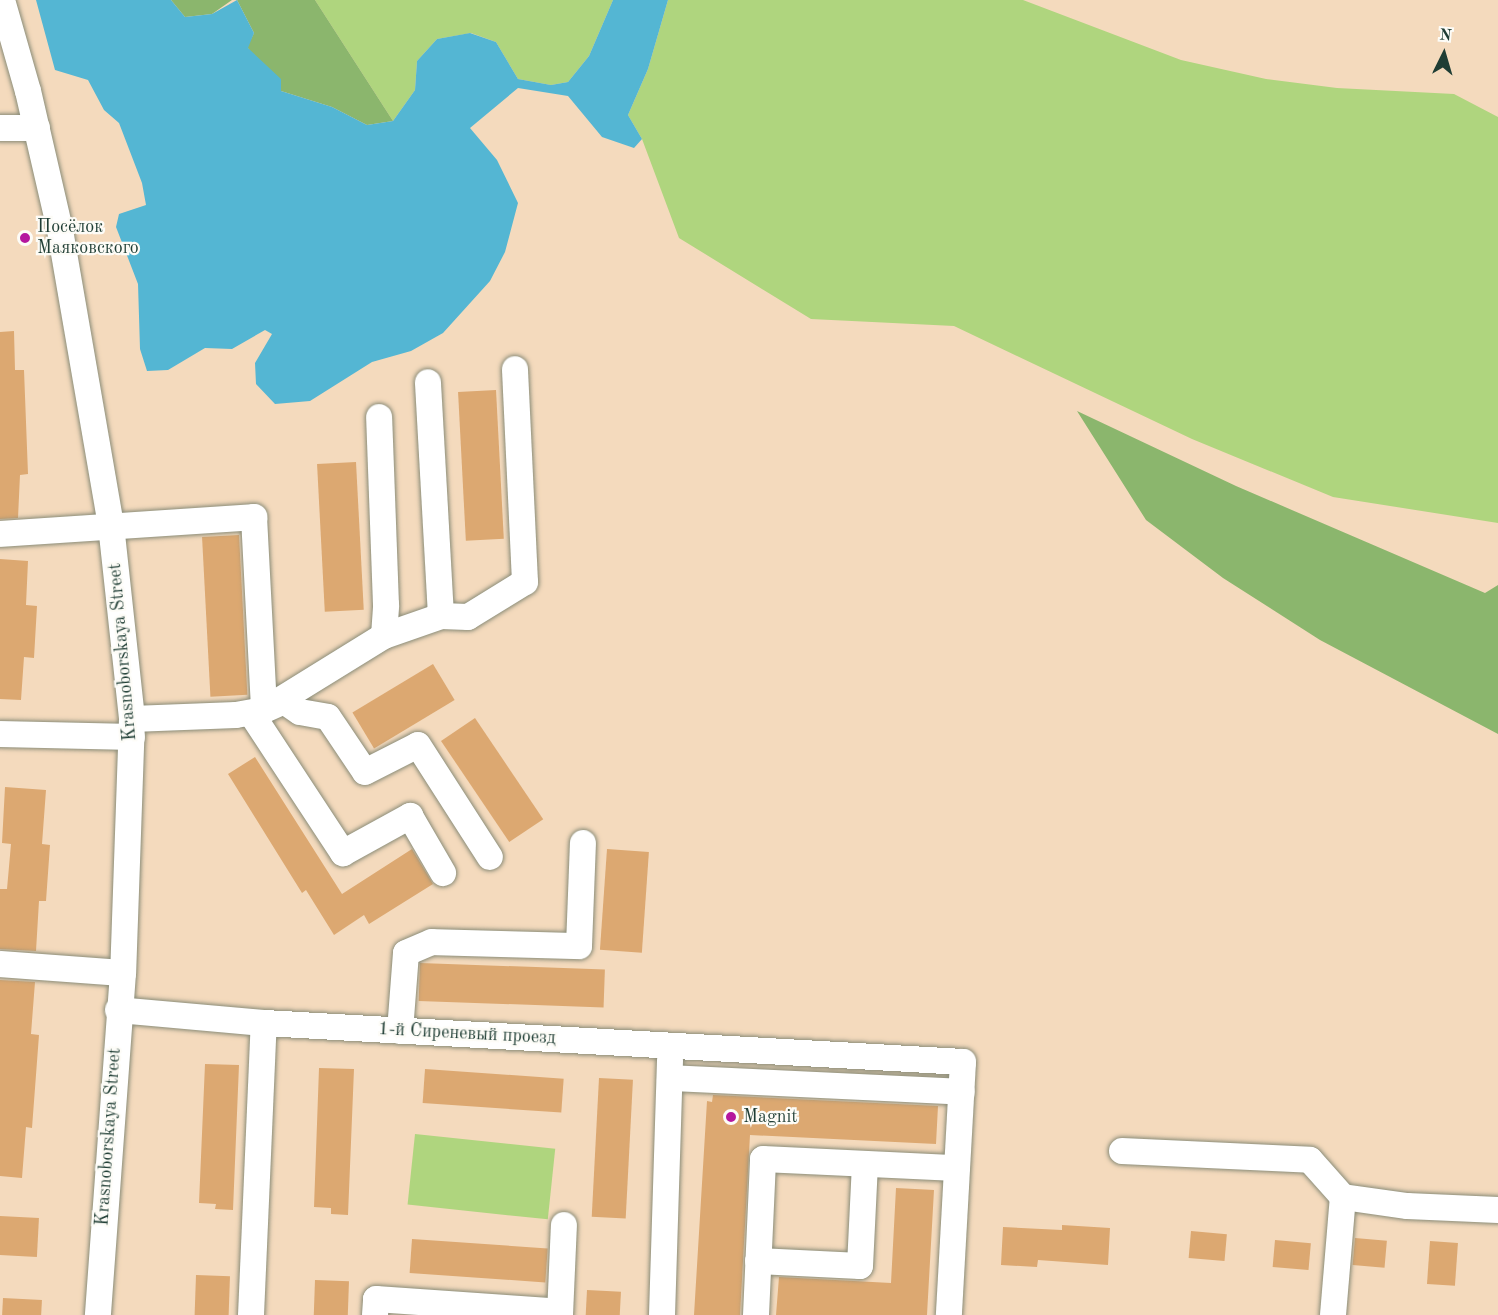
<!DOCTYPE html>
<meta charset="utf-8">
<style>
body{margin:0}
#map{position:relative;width:1498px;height:1315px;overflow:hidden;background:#f4dabd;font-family:"Old Standard TT",serif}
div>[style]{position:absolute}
.green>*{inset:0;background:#afd57e;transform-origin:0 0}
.forest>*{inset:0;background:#8bb66d}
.water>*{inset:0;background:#54b6d3}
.building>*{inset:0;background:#dca871;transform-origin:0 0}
.roads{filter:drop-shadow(0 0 2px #8a8c78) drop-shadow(0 0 2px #8a8c78)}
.minor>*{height:26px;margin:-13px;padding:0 13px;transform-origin:13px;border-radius:13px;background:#fff}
.dots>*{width:16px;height:16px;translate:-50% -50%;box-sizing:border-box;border:3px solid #fdfcf7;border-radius:50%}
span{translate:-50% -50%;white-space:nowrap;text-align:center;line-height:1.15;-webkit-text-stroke:4.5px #fdfcf7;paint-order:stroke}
.poi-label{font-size:18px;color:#1f3d34}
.left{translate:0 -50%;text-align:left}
.street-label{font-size:18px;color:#1f3d34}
.north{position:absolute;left:1414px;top:24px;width:60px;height:60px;-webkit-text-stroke:4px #fdfcf7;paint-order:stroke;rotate:5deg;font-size:16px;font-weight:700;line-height:24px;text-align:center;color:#1f3d34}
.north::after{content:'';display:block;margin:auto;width:21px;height:27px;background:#1f3d34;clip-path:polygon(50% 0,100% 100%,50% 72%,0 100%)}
</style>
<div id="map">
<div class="green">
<i style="clip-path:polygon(315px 0,613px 0,589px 56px,568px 82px,551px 85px,518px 79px,496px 42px,471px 33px,437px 39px,417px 61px,415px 90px,393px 121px)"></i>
<i style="clip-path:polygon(668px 0,1023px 0,1181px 60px,1266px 79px,1337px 88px,1454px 94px,1498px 117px,1498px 523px,1333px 497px,1192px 439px,954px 326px,811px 319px,679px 238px,642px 139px,628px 115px,648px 69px)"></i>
<i style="left:415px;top:1134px;width:141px;height:71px;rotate:6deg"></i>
</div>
<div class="forest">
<i style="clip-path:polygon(171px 0,232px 0,212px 14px,185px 17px)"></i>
<i style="clip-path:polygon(237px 0,315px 0,393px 121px,367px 125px,332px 107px,281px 91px,247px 47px,254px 33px)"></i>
<i style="clip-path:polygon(1077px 411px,1236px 486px,1485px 593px,1498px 585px,1498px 734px,1320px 640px,1223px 578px,1146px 520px)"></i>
</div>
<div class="water">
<i style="clip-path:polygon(36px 0,171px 0,185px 17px,212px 14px,237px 0,254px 33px,248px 48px,281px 79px,281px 91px,332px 107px,367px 125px,393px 121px,415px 90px,417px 61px,437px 39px,470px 33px,496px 42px,518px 79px,551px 85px,568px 82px,589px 56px,613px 0,668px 0,648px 69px,628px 115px,642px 139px,634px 148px,602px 137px,568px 96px,518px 88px,470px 128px,497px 160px,518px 203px,505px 252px,490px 281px,443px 333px,411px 351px,372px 362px,310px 401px,275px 404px,256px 384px,255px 363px,272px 334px,265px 330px,232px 349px,205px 348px,168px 370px,147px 371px,140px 349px,138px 284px,116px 227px,119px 214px,146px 205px,142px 183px,119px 123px,104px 110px,88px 80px,55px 70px)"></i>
</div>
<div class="building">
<i style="clip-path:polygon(14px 331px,15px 370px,24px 370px,28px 474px,20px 475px,18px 518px,0 519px,0 332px)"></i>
<i style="left:496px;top:390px;width:149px;height:38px;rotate:87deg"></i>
<i style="left:356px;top:462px;width:148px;height:39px;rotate:87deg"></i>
<i style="left:239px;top:535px;width:160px;height:37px;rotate:87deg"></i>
<i style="clip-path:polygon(0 559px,28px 561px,26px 605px,37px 606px,34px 658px,24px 657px,21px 700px,0 699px)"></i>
<i style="left:433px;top:664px;width:42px;height:94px;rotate:59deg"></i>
<i style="left:475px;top:718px;width:122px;height:41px;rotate:56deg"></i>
<i style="clip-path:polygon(255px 757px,342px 894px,412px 849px,433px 884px,369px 924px,364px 915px,334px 935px,306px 890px,302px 893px,228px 774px)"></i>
<i style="clip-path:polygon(5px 787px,46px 790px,42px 844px,50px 845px,46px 901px,39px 901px,36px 951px,0 949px,0 889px,7px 889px,11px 844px,2px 843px)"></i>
<i style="left:607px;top:849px;width:42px;height:101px;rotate:4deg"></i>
<i style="left:420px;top:963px;width:185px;height:38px;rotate:2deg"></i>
<i style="clip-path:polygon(0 980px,35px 982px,31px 1034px,39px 1035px,32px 1128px,26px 1127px,22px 1178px,0 1176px)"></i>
<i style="clip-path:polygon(205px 1064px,239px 1065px,233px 1210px,215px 1209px,216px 1204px,199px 1203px)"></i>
<i style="clip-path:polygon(319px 1068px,354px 1069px,348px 1215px,331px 1214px,331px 1208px,314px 1207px)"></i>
<i style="left:425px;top:1069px;width:139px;height:34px;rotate:4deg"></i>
<i style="left:599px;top:1078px;width:34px;height:139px;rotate:3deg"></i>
<i style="clip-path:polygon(713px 1095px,938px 1106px,936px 1144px,750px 1135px,740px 1315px,694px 1315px,707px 1101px,712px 1102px)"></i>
<i style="clip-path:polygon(896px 1188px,934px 1190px,927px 1315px,776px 1315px,779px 1277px,891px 1283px)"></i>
<i style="left:0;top:1216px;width:39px;height:39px;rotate:3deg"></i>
<i style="clip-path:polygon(1062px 1225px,1110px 1228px,1108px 1265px,1038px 1260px,1037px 1267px,1001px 1265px,1003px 1227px,1062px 1230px)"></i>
<i style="left:1191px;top:1231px;width:36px;height:27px;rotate:5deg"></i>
<i style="left:1355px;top:1238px;width:32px;height:27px;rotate:5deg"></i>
<i style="left:412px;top:1239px;width:136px;height:34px;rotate:4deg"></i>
<i style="left:1275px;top:1240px;width:36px;height:27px;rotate:5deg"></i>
<i style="left:1430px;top:1241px;width:28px;height:43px;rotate:4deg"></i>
<i style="left:196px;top:1275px;width:34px;height:40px;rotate:2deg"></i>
<i style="left:315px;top:1280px;width:34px;height:35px;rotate:2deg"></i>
<i style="left:587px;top:1290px;width:34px;height:25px;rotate:3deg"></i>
<i style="left:3px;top:1298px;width:39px;height:17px;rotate:3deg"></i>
</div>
<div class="roads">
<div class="minor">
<i style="left:2px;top:0;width:95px;rotate:74.1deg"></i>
<i style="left:28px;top:91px;width:143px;rotate:77deg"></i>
<i style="left:60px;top:230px;width:299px;rotate:80.2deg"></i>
<i style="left:111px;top:525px;width:195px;rotate:83.8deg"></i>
<i style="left:132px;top:719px;width:254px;rotate:92deg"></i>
<i style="left:123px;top:973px;width:343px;rotate:94.2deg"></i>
<i style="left:0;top:128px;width:37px"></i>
<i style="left:0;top:534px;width:255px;rotate:-3.8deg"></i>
<i style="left:254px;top:517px;width:193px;rotate:87deg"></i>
<i style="left:264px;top:710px;width:22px;rotate:-24deg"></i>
<i style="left:284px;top:701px;width:19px;rotate:35deg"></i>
<i style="left:300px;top:712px;width:28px;rotate:10deg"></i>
<i style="left:328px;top:717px;width:66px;rotate:56.1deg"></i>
<i style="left:365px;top:772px;width:59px;rotate:-27deg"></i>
<i style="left:418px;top:745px;width:133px;rotate:57.3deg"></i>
<i style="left:441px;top:616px;width:27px;rotate:2deg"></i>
<i style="left:468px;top:617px;width:67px;rotate:-31.6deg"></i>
<i style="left:525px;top:582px;width:213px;rotate:-92.7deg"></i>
<i style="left:384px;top:636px;width:60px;rotate:-19.3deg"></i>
<i style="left:441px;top:616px;width:234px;rotate:-93.2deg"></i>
<i style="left:251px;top:713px;width:168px;rotate:56.7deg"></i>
<i style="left:343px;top:853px;width:77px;rotate:-28.9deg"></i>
<i style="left:410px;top:816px;width:66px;rotate:59.9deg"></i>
<i style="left:132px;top:719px;width:104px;rotate:-2.2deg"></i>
<i style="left:236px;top:715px;width:28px;rotate:-10deg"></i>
<i style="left:264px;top:710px;width:141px;rotate:-31.7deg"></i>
<i style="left:384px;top:636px;width:31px;rotate:-86deg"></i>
<i style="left:386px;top:605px;width:188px;rotate:-92.1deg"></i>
<i style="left:0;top:734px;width:132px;rotate:1.3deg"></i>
<i style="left:0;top:964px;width:123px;rotate:4.2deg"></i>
<i style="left:118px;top:1010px;width:147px;rotate:5.1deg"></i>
<i style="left:264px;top:1023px;width:700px;rotate:3.19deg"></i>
<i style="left:963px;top:1062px;width:253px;rotate:93.2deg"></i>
<i style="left:400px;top:1031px;width:78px;rotate:-85.6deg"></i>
<i style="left:406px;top:953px;width:28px;rotate:-23deg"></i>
<i style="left:432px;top:942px;width:147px;rotate:1.6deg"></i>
<i style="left:579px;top:946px;width:103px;rotate:-87.8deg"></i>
<i style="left:670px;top:1078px;width:292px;rotate:2.7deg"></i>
<i style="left:1122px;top:1151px;width:188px;rotate:2.7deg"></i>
<i style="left:1310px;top:1160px;width:50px;rotate:48.3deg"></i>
<i style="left:1343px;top:1197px;width:65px;rotate:8deg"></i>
<i style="left:1407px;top:1206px;width:91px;rotate:2.5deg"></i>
<i style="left:758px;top:1261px;width:102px;rotate:2.8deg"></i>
<i style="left:860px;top:1266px;width:102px;rotate:-87.2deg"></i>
<i style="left:251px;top:1315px;width:292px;rotate:-87.5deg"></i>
<i style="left:375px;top:1315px;width:16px;rotate:-86deg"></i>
<i style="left:376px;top:1299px;width:184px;rotate:4deg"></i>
<i style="left:560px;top:1315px;width:90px;rotate:-87.5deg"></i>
<i style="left:662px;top:1315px;width:255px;rotate:-88.2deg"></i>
<i style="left:756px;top:1315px;width:156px;rotate:-87.4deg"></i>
<i style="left:763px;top:1159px;width:194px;rotate:2.7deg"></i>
<i style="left:1333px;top:1315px;width:118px;rotate:-85.2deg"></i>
</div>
</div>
<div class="dots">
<i style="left:25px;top:238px;background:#b5179e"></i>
<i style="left:731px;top:1117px;background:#b5179e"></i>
</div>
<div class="poi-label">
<span class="left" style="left:37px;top:238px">Посёлок<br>Маяковского</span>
<span class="left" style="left:743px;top:1117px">Magnit</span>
</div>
<div class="street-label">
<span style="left:123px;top:652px;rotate:-95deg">Krasnoborskaya Street</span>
<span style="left:467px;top:1034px;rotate:3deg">1-й Сиреневый проезд</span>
<span style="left:109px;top:1137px;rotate:-86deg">Krasnoborskaya Street</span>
</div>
<div class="north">N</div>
</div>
